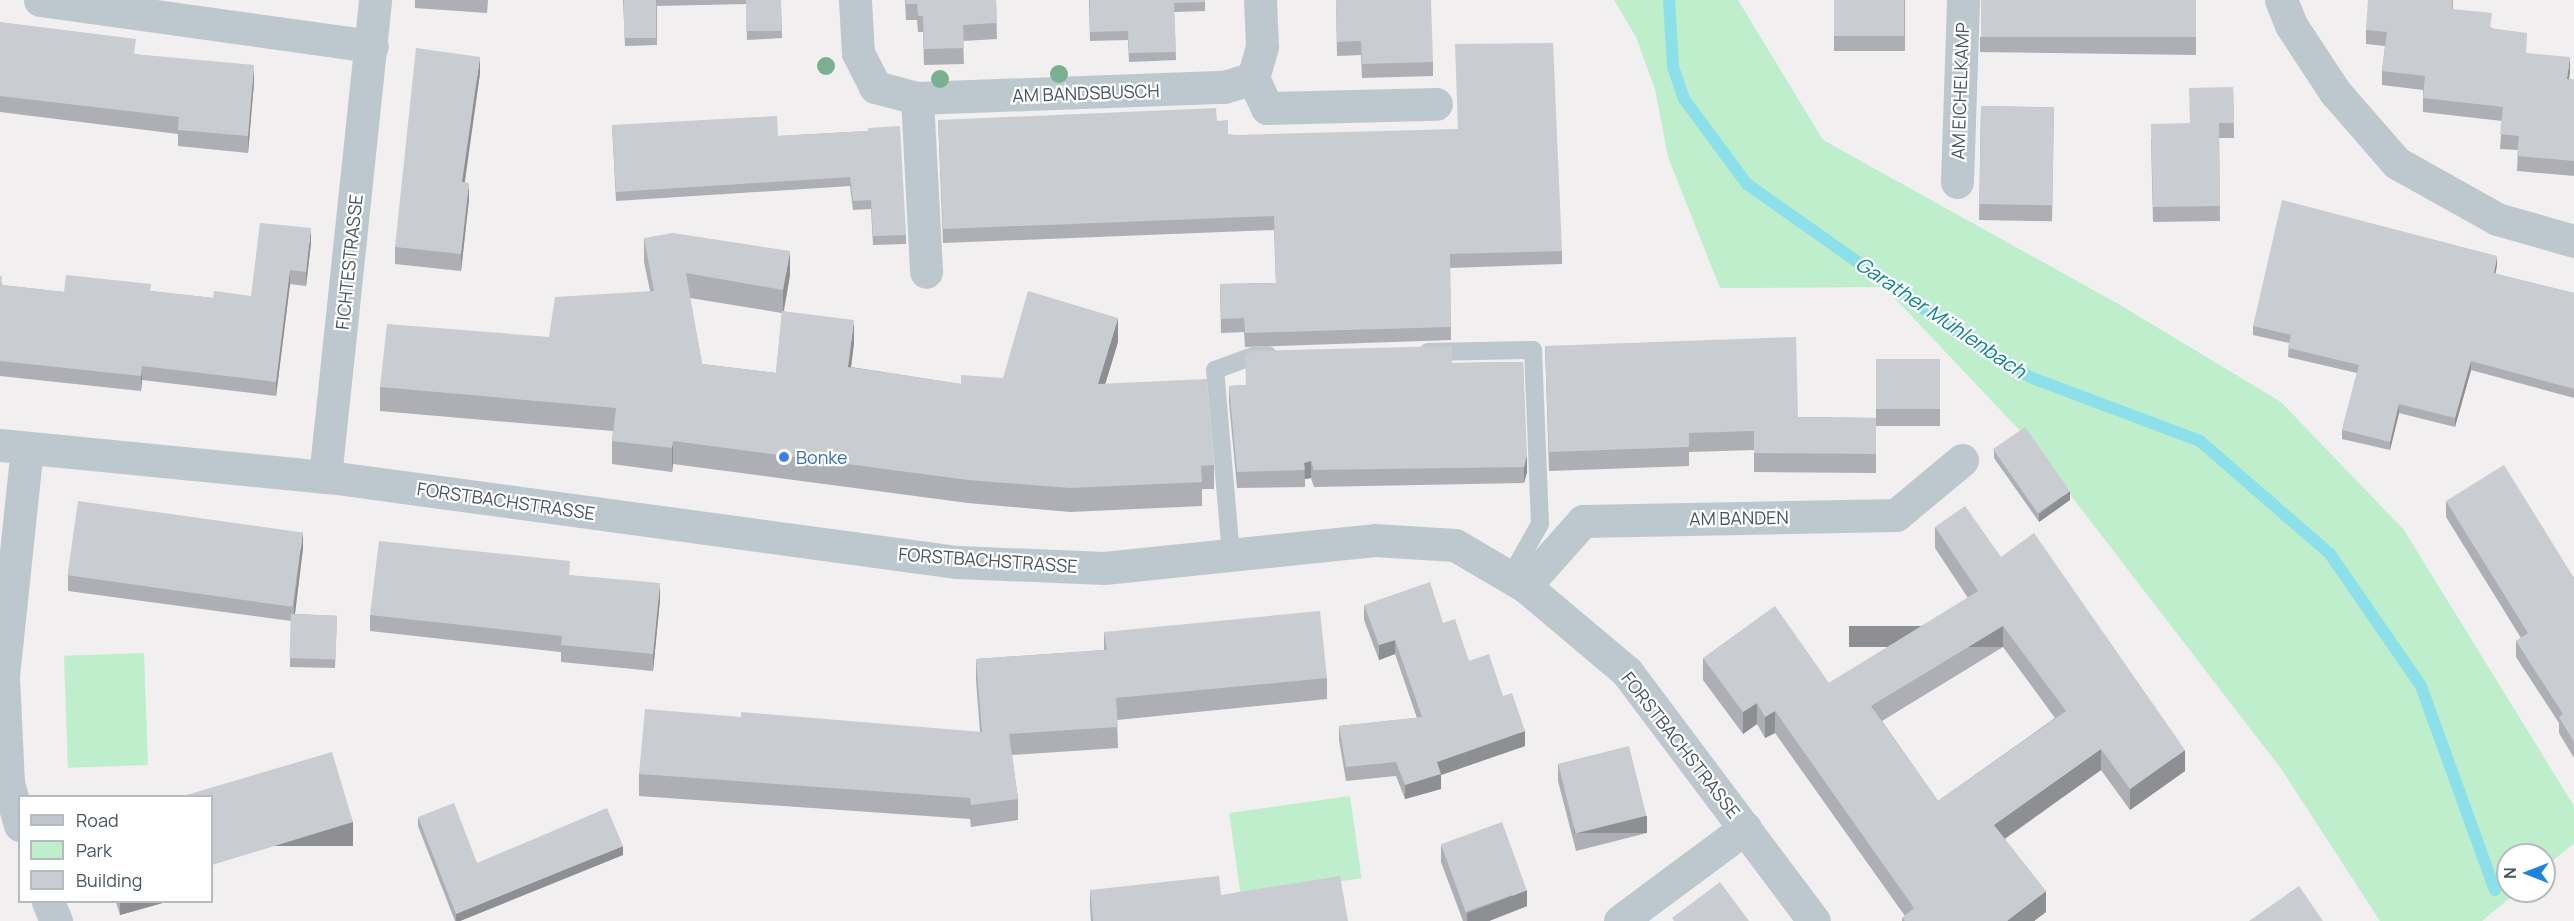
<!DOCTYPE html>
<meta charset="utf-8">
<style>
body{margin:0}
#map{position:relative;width:2574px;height:921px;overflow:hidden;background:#f1efef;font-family:Manrope,sans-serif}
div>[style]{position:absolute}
.green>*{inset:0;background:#beeecc;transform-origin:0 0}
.stream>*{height:12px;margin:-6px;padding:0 6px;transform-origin:6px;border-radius:6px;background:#8ce0ea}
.service>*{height:18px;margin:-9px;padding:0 9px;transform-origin:9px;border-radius:9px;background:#bdc8ce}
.minor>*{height:33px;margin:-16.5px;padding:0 16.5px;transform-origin:16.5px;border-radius:16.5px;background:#bdc8ce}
.trees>*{width:18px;height:18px;margin:-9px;border-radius:50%;background:#7ab08f}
.wall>*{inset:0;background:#adafb4;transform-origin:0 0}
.shaded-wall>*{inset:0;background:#8d8f92;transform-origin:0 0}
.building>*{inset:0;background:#c9ccd1;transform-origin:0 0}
.dots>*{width:16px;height:16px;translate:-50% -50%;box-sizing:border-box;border:3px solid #fff;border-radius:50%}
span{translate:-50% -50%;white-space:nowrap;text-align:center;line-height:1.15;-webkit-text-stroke:4.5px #fff;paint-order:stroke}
.street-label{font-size:18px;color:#47545c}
.shop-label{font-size:18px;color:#366cbe}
.left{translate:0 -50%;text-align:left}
.water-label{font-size:20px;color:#0f8290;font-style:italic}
.legend{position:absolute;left:18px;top:795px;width:195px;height:108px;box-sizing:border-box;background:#fff;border:2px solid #b5bbbe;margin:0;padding:8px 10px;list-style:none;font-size:18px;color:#47545c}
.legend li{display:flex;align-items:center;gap:12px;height:30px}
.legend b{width:30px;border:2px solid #b5bbbe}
.north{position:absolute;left:2496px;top:843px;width:60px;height:60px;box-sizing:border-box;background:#fff;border:2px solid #b5bbbe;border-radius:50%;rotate:270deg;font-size:16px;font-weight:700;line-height:24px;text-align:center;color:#47545c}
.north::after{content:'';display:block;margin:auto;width:21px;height:27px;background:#1c84de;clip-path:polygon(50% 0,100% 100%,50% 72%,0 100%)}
</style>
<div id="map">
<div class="green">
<i style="clip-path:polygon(1614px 0,1738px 0,1823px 140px,2120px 305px,2281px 402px,2404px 530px,2574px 806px,2574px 843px,2544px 868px,2544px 855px,2508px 855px,2508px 891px,2518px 891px,2482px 921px,2380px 921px,2282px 770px,2072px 497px,2025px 436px,1884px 287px,1720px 288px,1668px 157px,1655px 89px,1636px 37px)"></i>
<i style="left:144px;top:653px;width:112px;height:80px;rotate:88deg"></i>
<i style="left:1350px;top:796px;width:83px;height:122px;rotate:82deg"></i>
</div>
<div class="stream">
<i style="left:1669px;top:0;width:67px;rotate:86.6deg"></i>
<i style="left:1673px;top:67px;width:34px;rotate:71deg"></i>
<i style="left:1684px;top:99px;width:106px;rotate:53.5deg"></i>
<i style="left:1747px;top:184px;width:253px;rotate:35.2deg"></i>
<i style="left:1954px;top:330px;width:89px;rotate:31.7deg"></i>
<i style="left:2030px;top:377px;width:182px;rotate:20.6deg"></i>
<i style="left:2200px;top:441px;width:172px;rotate:41deg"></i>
<i style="left:2330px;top:554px;width:160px;rotate:55.4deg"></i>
<i style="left:2421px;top:686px;width:217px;rotate:70.1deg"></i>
</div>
<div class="service">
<i style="left:1428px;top:352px;width:105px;rotate:-1.1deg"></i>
<i style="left:1533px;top:350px;width:174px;rotate:87.7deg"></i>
<i style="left:1540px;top:524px;width:61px;rotate:119.5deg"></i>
<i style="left:1231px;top:555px;width:186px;rotate:-94.9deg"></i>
<i style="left:1215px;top:370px;width:40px;rotate:-20.2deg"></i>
<i style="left:1253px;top:356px;width:15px;rotate:-4deg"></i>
</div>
<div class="minor">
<i style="left:40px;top:0;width:335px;rotate:7.9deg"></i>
<i style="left:855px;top:0;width:53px;rotate:86.8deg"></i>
<i style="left:858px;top:53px;width:38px;rotate:63deg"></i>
<i style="left:875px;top:87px;width:43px;rotate:14.7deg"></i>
<i style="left:917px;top:98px;width:307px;rotate:-2.1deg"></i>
<i style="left:1224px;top:87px;width:30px;rotate:-17deg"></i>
<i style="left:1253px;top:78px;width:33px;rotate:-74deg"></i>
<i style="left:1262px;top:46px;width:46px;rotate:-92.5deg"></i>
<i style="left:2281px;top:0;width:27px;rotate:68deg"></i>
<i style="left:2291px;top:25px;width:80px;rotate:56.7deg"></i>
<i style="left:2335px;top:92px;width:94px;rotate:48.9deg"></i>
<i style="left:2397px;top:163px;width:115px;rotate:29.2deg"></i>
<i style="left:2497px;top:219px;width:80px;rotate:15.9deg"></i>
<i style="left:1253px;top:78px;width:33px;rotate:65deg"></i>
<i style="left:1267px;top:108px;width:169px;rotate:-1.4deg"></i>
<i style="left:917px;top:98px;width:174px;rotate:87deg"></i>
<i style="left:1957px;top:182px;width:182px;rotate:-88.1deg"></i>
<i style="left:0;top:445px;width:331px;rotate:5.6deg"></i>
<i style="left:329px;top:477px;width:634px;rotate:7.71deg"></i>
<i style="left:957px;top:562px;width:147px;rotate:2.3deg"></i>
<i style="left:1104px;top:568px;width:272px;rotate:-5.9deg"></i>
<i style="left:1375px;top:540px;width:80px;rotate:3.6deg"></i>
<i style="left:1455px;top:545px;width:81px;rotate:30.4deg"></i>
<i style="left:1525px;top:586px;width:133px;rotate:40.1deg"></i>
<i style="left:1627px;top:672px;width:311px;rotate:53.1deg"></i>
<i style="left:325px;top:477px;width:480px;rotate:-84deg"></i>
<i style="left:1525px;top:586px;width:87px;rotate:-48.3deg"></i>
<i style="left:1583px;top:521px;width:313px;rotate:-1.1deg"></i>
<i style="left:1896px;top:515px;width:86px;rotate:-39.8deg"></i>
<i style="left:20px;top:825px;width:44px;rotate:-105.9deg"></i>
<i style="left:8px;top:783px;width:107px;rotate:-92.7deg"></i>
<i style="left:3px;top:676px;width:229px;rotate:-84deg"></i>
<i style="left:48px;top:902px;width:21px;rotate:67deg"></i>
<i style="left:1620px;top:921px;width:156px;rotate:-36.6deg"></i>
</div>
<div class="trees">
<i style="left:826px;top:66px"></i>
<i style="left:1059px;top:74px"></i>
<i style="left:940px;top:79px"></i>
</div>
<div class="wall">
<i style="clip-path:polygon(415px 0,488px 0,487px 13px,415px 8px)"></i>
<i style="clip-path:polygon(623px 0,781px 0,782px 38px,747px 40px,746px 4px,657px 6px,657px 45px,625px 46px)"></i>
<i style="clip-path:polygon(905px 0,996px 0,997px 39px,963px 41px,964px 64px,924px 65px,923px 32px,918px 32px,917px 20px,906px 20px)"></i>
<i style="clip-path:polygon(1089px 0,1205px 0,1205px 11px,1174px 12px,1176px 60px,1129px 62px,1128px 40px,1090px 41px)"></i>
<i style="clip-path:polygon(1336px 0,1433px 62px,1433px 76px,1362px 78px,1361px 55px,1337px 56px)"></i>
<i style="left:1834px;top:0;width:71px;height:51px"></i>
<i style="clip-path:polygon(2196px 0,2196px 55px,1980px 52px,1980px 37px)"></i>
<i style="clip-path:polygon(2453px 0,2453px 9px,2492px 28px,2527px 53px,2570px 71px,2569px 79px,2574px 80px,2574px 176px,2517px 171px,2518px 150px,2500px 149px,2502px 121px,2423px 112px,2423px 90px,2382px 85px,2382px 71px,2385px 46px,2366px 44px,2366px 30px)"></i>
<i style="clip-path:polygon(0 22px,254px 82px,248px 153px,178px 146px,178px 134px,0 112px)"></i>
<i style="clip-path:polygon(480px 73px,465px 182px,469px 199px,461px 271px,395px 264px,395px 247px)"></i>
<i style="clip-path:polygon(2233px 87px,2234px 138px,2219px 138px,2220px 221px,2153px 222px,2151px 139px,2190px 123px)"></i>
<i style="left:1981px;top:106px;width:73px;height:114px;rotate:1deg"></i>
<i style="clip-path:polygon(938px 120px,1217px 121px,1228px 134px,1562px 251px,1562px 264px,1450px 268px,1451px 340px,1245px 347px,1244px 332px,1221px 333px,1220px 284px,1276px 283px,1274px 230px,943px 243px)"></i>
<i style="clip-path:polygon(612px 125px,778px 136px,868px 131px,906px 235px,906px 244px,873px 245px,871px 209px,853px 210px,850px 186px,616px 201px)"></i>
<i style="clip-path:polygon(evenodd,644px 238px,790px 275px,784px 311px,854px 343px,851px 367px,961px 384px,1003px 378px,1118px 342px,1105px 384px,1214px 465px,1214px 489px,1202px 489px,1202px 506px,1070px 512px,968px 503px,673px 464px,672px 472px,612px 464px,612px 441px,613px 431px,380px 411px,380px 387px,549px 337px,650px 291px,644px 262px,644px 238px,690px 298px,782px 313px,776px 373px,702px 364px,690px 298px)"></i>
<i style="clip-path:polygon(311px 243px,306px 286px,290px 284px,276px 396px,142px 380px,141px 391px,0 376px,0 276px,2px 285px,64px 292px,151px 291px,213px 298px,251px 296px)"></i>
<i style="clip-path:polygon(2497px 265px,2495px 274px,2574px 293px,2574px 398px,2471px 370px,2455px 427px,2399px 413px,2390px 450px,2342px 439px,2342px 430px,2357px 373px,2288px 357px,2289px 343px,2253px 335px,2253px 326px)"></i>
<i style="clip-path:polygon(1545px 346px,1798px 417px,1876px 418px,1876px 359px,1940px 359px,1940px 426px,1876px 426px,1876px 473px,1754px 472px,1754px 450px,1689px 452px,1689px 466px,1549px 471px)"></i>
<i style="clip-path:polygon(1523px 362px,1527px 472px,1524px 483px,1314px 487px,1311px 478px,1305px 479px,1305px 487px,1237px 488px,1229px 402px,1229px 386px,1245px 385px,1452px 363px)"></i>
<i style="clip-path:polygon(1994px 450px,2070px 500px,2039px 522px,1994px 458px)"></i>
<i style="clip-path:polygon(2446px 501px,2574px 578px,2574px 758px,2559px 733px,2559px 723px,2516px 657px,2516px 641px,2521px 638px,2446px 517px)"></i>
<i style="clip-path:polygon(evenodd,1935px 527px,2001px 557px,2185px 771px,2130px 810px,2101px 770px,2005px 839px,2046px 912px,2034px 921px,1902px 921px,1902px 918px,1905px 916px,1775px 733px,1765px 738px,1757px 724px,1743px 734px,1703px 680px,1703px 658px,1829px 683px,1968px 598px,1935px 548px,1935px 527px,2003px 647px,2055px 718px,1938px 801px,1882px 721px,2003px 647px)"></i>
<i style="clip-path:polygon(303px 548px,295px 614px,337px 616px,335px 668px,290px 667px,291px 621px,68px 591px,68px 575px)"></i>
<i style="clip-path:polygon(570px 575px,660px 600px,653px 671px,561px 662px,561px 652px,370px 631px,370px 615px)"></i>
<i style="clip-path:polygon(1364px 605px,1443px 623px,1469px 661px,1503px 696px,1525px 746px,1441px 775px,1441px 789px,1405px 799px,1396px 776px,1346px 781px,1339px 740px,1339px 726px,1417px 718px,1395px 654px,1379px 660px,1364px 620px)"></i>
<i style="clip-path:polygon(1104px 632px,1327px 678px,1327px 699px,1117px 720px,1118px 748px,1012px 755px,1018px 799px,1018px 820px,971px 827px,970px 819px,639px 796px,639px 774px,980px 732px,976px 680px,976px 659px,1104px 650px)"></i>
<i style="clip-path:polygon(1558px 764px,1647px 833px,1576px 851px,1558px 781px)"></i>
<i style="clip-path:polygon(418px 817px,477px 863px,623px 855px,460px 921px,455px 921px,418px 826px)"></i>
<i style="clip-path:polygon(1441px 845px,1527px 906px,1489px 921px,1463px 921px,1441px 862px)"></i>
<i style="clip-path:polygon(1090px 890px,1221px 895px,1348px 921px,1091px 921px,1090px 906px)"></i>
<i style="clip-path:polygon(116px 902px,166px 902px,120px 915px)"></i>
</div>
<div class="shaded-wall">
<i style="clip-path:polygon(480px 57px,480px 73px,462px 199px,462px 182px)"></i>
<i style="clip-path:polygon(2570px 57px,2570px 71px,2567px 93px,2567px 79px)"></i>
<i style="clip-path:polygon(254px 65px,254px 82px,248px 153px,248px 136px)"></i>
<i style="clip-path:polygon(469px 183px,469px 199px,461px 271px,461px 254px)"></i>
<i style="clip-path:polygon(311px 228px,311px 243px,306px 286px,306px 272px)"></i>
<i style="clip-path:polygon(790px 251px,790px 275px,783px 314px,783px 290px)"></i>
<i style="clip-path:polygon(2497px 256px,2497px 265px,2494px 282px,2494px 273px)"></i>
<i style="clip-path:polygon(290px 270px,290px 284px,276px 396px,276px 382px)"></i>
<i style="clip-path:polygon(1118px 318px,1118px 342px,1098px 408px,1098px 384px)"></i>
<i style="clip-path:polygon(854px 320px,854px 343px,848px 391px,848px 367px)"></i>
<i style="clip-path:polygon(2471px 361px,2471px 370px,2455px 427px,2455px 418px)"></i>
<i style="clip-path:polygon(142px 366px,142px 380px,141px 391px,141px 376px)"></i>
<i style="clip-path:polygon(2399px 404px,2399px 413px,2390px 450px,2390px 442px)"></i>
<i style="clip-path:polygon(673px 441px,673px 464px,672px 472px,672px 448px)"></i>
<i style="clip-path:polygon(1527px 455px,1527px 472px,1524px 483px,1524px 467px)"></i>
<i style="clip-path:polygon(1311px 461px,1311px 478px,1305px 479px,1304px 463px)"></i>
<i style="clip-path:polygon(2070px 491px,2070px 500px,2039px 522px,2039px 514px)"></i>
<i style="clip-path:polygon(303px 531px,303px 548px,294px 621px,294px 605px)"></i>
<i style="clip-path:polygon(660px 583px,660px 600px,653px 671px,653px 654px)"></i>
<i style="left:2003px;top:626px;width:21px;height:154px;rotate:90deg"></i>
<i style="clip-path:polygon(1395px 640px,1395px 654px,1379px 660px,1379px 645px)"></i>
<i style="clip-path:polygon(1757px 703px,1757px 724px,1743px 734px,1743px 712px)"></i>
<i style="clip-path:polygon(1775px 711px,1775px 733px,1765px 738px,1765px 717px)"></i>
<i style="clip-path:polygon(1525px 731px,1525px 746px,1441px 775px,1441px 789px,1405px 799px,1405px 785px,1437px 762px)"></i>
<i style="clip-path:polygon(2101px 749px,2101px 770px,1994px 846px,1994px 825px)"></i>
<i style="clip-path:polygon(2185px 750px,2185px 771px,2130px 810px,2130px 789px)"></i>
<i style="left:1647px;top:816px;width:17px;height:73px;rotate:90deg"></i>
<i style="left:353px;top:822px;width:24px;height:147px;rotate:90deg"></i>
<i style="clip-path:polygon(623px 846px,623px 855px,460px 921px,456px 921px,456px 914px)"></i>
<i style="clip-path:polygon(1527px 890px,1527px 906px,1489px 921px,1467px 921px,1467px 913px)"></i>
<i style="clip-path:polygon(2046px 891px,2046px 912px,2034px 921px,2007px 921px)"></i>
<i style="clip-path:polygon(120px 902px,166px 902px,120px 915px)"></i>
</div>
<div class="building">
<i style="left:624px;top:0;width:32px;height:38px"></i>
<i style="left:746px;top:0;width:35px;height:31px"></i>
<i style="clip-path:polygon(906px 0,996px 0,997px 23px,963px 25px,964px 48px,924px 49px,923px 16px,918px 16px,917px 4px,906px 4px)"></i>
<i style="clip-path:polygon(1090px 0,1205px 0,1205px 2px,1174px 3px,1176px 52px,1129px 53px,1128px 31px,1090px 32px)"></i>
<i style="clip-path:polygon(1336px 0,1431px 0,1433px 62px,1362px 64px,1361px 41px,1337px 42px)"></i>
<i style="left:1834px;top:0;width:70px;height:36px"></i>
<i style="left:1981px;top:0;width:215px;height:37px"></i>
<i style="clip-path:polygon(2368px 0,2452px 0,2452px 9px,2492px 13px,2490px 28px,2527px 33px,2526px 53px,2570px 57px,2567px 79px,2574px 80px,2574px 161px,2517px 156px,2519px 136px,2500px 134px,2503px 107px,2423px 98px,2425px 76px,2382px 71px,2387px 32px,2366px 30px)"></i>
<i style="clip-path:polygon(0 22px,136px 39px,134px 54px,254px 65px,248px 136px,178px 130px,179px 117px,0 96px)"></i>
<i style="clip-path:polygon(1553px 43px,1562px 251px,1450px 254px,1451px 327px,1245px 333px,1244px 318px,1221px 319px,1220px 284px,1276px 283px,1274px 216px,943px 229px,938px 120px,1216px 108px,1217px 121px,1228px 120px,1228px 134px,1236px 135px,1458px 129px,1455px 44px)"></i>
<i style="clip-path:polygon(416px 48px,480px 57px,462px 182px,469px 183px,461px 254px,395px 247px)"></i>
<i style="clip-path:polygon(2233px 87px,2234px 123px,2219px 123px,2220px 206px,2153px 207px,2151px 124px,2190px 123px,2189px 88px)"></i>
<i style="left:1981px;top:106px;width:73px;height:98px;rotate:1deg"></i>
<i style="clip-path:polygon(777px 116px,778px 136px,868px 131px,868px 128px,900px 126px,906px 235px,873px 236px,871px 200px,853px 201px,850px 177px,616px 192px,612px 125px)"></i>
<i style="clip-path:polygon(2282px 200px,2497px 256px,2494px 273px,2574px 293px,2574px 389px,2471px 361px,2455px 418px,2399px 404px,2390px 442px,2342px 430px,2359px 365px,2288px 348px,2291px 335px,2253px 326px)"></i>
<i style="clip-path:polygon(260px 223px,311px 228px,306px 272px,290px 270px,276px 382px,142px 366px,141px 376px,0 361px,0 276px,2px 276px,1px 285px,64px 292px,66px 275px,151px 284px,150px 291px,213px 298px,214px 291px,251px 296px)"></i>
<i style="clip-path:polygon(673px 233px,790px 251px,783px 290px,686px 273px,702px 364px,776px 373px,782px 311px,854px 320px,848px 367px,961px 384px,961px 375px,1003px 378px,1028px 291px,1118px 318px,1098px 384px,1207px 379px,1214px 465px,1201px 466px,1202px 482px,1070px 488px,968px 480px,673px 441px,672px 448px,612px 441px,616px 408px,380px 387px,387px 324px,549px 337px,555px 297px,654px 291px,644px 238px)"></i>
<i style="clip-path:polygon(1796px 337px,1798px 417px,1876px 418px,1876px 454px,1754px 453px,1754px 431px,1689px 433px,1689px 447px,1549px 452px,1545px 346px)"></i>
<i style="clip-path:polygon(1452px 346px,1452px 363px,1523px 362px,1527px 455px,1524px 467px,1314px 470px,1311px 461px,1304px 463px,1305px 470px,1237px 472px,1229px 386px,1246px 385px,1245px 354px,1255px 351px)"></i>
<i style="left:1876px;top:359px;width:64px;height:50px"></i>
<i style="left:2025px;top:427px;width:78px;height:39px;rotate:55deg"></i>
<i style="clip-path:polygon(2504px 465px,2574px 578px,2574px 742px,2559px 717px,2563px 714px,2516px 641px,2528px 633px,2446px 501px)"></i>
<i style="left:78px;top:501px;width:227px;height:75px;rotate:8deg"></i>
<i style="clip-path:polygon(evenodd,1965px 506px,2001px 557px,2034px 533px,2185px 750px,2130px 789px,2101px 749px,1994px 825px,2046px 891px,2007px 921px,1905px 921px,1902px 918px,1914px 908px,1775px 711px,1765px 717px,1757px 703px,1743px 712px,1703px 658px,1775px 606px,1829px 683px,1978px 591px,1935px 527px,1965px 506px,2003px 626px,2066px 711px,1938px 801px,1871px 706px,2003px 626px)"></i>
<i style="clip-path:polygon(379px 541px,570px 561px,569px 575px,660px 583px,653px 654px,561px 645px,562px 636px,370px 615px)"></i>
<i style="clip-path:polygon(1430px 582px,1443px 623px,1455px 619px,1469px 661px,1489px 654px,1503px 696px,1512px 693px,1525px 731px,1437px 762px,1441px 774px,1405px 785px,1396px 762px,1346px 767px,1339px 726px,1422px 717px,1395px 640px,1379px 645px,1364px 605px)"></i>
<i style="clip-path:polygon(1320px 611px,1327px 678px,1116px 698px,1118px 727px,1009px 734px,1018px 799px,971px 805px,970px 798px,639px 774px,645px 709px,741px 717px,741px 712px,982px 732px,976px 659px,1107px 650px,1104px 632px)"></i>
<i style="left:291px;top:614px;width:46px;height:44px;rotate:2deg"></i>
<i style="left:1629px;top:746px;width:72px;height:73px;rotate:76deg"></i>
<i style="clip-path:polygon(332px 752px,353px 822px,212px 865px,212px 796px,183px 796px)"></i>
<i style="clip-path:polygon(454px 803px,477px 863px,607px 808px,623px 846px,456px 914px,418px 817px)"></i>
<i style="left:1502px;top:822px;width:72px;height:65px;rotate:70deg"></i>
<i style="clip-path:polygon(1219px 876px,1221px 895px,1340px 876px,1348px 921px,1093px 921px,1090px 890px)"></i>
<i style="clip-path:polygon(1720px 882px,1749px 921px,1674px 921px,1672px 918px)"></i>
<i style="clip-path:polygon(2299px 886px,2323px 921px,2249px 921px)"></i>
</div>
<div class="dots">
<i style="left:784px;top:457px;background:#3f7fe0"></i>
</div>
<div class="street-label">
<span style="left:1960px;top:91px;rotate:-88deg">AM EICHELKAMP</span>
<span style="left:1086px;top:93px;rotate:-2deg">AM BANDSBUSCH</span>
<span style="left:349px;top:262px;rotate:-84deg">FICHTESTRASSE</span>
<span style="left:506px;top:501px;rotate:8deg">FORSTBACHSTRASSE</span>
<span style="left:1739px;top:518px;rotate:-1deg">AM BANDEN</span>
<span style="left:988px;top:560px;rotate:4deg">FORSTBACHSTRASSE</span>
<span style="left:1681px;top:745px;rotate:52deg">FORSTBACHSTRASSE</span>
</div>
<div class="shop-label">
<span class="left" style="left:796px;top:457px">Bonke</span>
</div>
<div class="water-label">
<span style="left:1941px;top:317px;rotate:34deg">Garather Mühlenbach</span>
</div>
<ul class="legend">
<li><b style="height:8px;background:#bdc8ce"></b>Road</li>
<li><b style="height:16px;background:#beeecc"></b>Park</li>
<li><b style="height:16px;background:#c9ccd1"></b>Building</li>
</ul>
<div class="north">N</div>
</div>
